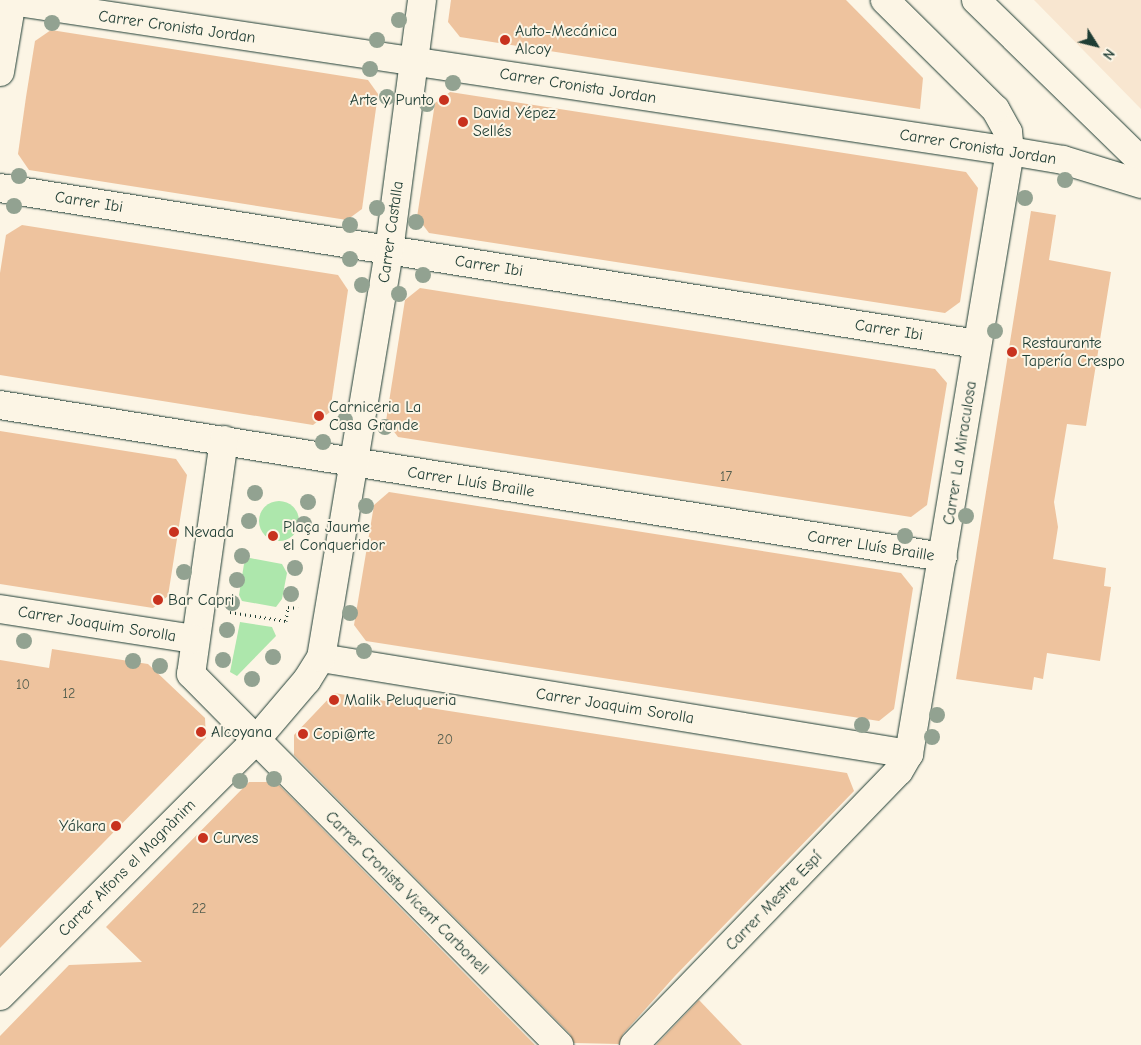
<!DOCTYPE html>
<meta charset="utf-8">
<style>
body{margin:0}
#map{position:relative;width:1141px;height:1045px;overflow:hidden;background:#fcf5e5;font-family:"Comic Neue",sans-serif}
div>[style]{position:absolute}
.built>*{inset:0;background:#f8e6d0}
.green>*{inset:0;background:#ade7ac}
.round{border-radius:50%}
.building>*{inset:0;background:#eec39e}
.path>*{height:3px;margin-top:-1.5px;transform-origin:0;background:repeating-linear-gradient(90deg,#1f3d34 0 1px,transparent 0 5px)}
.roads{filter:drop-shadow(0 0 1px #1f3d34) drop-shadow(0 0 1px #1f3d34)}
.minor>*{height:28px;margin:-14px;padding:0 14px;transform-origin:14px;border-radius:14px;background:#fcf5e5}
.trees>*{width:16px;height:16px;margin:-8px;border-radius:50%;background:#92a291}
.dots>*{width:14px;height:14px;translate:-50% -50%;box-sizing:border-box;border:2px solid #fcf5e5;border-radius:50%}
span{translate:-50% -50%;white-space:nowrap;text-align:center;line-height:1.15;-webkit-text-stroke:4px #fcf5e5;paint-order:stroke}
.number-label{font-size:14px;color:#535e4e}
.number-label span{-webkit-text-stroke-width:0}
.street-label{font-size:16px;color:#1f3d34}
.poi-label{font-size:16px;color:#1f3d34}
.left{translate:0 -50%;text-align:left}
.right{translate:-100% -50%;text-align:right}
.north{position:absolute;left:1071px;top:20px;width:50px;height:50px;-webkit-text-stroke:4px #fcf5e5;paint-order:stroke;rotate:126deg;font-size:14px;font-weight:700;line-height:20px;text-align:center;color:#1f3d34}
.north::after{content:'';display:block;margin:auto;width:18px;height:22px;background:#1f3d34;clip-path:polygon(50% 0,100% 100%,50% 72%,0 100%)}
</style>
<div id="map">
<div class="built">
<i style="clip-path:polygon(1034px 0,1141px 0,1141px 109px)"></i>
</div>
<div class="green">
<i class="round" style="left:259px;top:501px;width:40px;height:40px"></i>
<i style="clip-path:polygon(250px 558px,282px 564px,287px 573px,282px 599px,276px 607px,242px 601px,239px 595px,244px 564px)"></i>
<i style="clip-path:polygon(240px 622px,272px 627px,276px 636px,237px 676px,230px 672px)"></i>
</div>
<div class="building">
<i style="clip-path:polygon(451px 0,846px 0,923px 78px,920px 109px,460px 37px,448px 22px)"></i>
<i style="clip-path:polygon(51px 30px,368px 80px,378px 94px,362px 209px,347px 220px,29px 170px,18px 154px,26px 97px,35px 41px)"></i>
<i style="clip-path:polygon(450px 92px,966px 172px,978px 188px,960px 302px,945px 313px,429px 233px,417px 217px,435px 103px)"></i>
<i style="clip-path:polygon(1031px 211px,1056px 215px,1049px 260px,1111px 272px,1086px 426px,1067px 424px,1054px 502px,1058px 527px,1053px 559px,1106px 568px,1104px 586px,1111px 587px,1100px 661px,1047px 653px,1043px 679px,1034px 677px,1032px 690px,956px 679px)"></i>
<i style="clip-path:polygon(22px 225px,338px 275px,348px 290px,330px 412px,313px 425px,0 375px,0 273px,6px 235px)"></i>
<i style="clip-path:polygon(420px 288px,935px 369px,947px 383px,927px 505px,911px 517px,398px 437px,386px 421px,405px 300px)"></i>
<i style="clip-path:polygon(0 431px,176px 459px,187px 475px,168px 596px,153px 608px,0 584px)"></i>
<i style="clip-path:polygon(389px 492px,901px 573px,913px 588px,894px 709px,879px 721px,366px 641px,354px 625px,374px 505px)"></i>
<i style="clip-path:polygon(52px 649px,148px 664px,205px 718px,206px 738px,0 948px,0 660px,49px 668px)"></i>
<i style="clip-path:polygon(334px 693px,847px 773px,854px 791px,675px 976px,623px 1034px,619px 1044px,574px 1043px,570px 1034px,294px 755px,294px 735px)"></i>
<i style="clip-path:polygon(249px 782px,276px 782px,535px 1045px,0 1045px,0 1036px,69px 965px,142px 962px,106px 927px)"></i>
<i style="clip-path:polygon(699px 1000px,742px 1045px,656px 1045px)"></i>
</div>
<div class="path">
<i style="left:230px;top:612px;width:57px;rotate:9.1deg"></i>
<i style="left:286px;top:621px;width:14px;rotate:-82deg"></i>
<i style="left:288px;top:607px;width:10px;rotate:6deg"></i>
</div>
<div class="roads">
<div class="minor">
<i style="left:976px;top:0;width:231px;rotate:44.3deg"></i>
<i style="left:11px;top:1px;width:1010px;rotate:8.54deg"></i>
<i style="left:1010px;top:151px;width:54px;rotate:9.6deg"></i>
<i style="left:1063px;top:160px;width:82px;rotate:17.1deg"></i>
<i style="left:0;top:72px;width:73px;rotate:-80.5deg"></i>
<i style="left:0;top:188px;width:989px;rotate:9.07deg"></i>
<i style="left:0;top:405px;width:955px;rotate:9.16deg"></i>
<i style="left:224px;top:440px;width:236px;rotate:98deg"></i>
<i style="left:191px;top:674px;width:523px;rotate:45.23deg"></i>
<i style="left:0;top:609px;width:196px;rotate:8.8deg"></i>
<i style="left:321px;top:658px;width:596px;rotate:9.27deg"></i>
<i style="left:0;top:996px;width:361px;rotate:-45deg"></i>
<i style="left:255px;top:741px;width:80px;rotate:-49.6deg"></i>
<i style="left:307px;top:680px;width:26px;rotate:-58deg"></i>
<i style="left:321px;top:658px;width:413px;rotate:-80.5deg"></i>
<i style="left:389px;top:251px;width:253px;rotate:-82.5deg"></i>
<i style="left:634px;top:1045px;width:381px;rotate:-46deg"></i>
<i style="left:899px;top:771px;width:20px;rotate:-60deg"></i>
<i style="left:909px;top:754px;width:611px;rotate:-80.49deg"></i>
<i style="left:1010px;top:151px;width:19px;rotate:-96deg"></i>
<i style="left:1008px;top:132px;width:26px;rotate:-119deg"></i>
<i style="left:995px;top:109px;width:155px;rotate:-135.3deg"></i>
</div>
</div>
<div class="trees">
<i style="left:399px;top:20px"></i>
<i style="left:52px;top:23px"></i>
<i style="left:377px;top:40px"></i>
<i style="left:370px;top:69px"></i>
<i style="left:453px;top:83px"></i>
<i style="left:387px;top:97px"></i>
<i style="left:427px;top:104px"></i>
<i style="left:19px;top:176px"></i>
<i style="left:1065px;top:180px"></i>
<i style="left:1025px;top:198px"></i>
<i style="left:14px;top:206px"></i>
<i style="left:377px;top:208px"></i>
<i style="left:416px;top:222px"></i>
<i style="left:350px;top:225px"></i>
<i style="left:350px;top:259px"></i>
<i style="left:423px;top:275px"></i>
<i style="left:362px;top:285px"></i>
<i style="left:399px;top:294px"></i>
<i style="left:995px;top:331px"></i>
<i style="left:345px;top:420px"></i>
<i style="left:385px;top:427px"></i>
<i style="left:323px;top:442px"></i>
<i style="left:255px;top:493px"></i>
<i style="left:308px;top:502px"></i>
<i style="left:366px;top:506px"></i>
<i style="left:966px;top:516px"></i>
<i style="left:249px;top:521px"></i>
<i style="left:304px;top:524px"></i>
<i style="left:905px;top:536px"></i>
<i style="left:242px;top:556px"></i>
<i style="left:295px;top:568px"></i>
<i style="left:184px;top:572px"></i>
<i style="left:237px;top:580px"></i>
<i style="left:291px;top:594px"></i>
<i style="left:232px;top:603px"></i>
<i style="left:350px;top:613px"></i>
<i style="left:227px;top:630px"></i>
<i style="left:24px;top:641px"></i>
<i style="left:364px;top:651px"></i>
<i style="left:273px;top:657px"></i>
<i style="left:223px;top:660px"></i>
<i style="left:133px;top:661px"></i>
<i style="left:160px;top:666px"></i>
<i style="left:252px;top:679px"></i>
<i style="left:937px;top:715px"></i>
<i style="left:862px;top:725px"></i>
<i style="left:932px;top:737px"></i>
<i style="left:274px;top:779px"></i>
<i style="left:240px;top:781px"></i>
</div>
<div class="dots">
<i style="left:505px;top:40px;background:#c8321e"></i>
<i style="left:444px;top:100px;background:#c8321e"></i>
<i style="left:463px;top:122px;background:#c8321e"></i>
<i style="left:1012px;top:352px;background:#c8321e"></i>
<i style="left:319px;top:416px;background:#c8321e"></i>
<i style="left:174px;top:532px;background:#c8321e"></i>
<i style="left:273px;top:536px;background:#c8321e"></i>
<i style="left:158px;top:600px;background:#c8321e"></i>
<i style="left:334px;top:700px;background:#c8321e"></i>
<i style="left:201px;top:732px;background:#c8321e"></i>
<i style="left:303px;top:734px;background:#c8321e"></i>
<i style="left:116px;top:826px;background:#c8321e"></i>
<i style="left:203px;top:838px;background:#c8321e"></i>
</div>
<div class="number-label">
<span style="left:726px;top:477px">17</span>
<span style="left:23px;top:685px">10</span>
<span style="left:69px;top:694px">12</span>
<span style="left:445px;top:740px">20</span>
<span style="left:199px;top:909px">22</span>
</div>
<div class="street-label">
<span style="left:177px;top:27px;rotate:8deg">Carrer Cronista Jordan</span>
<span style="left:578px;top:86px;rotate:9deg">Carrer Cronista Jordan</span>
<span style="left:978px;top:147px;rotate:9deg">Carrer Cronista Jordan</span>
<span style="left:89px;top:202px;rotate:9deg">Carrer Ibi</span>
<span style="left:391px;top:232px;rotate:-82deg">Carrer Castalla</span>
<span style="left:489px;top:266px;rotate:9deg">Carrer Ibi</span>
<span style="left:889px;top:330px;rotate:9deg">Carrer Ibi</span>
<span style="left:960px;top:453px;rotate:-81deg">Carrer La Miraculosa</span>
<span style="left:471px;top:482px;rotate:9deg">Carrer Lluís Braille</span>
<span style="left:871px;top:546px;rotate:9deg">Carrer Lluís Braille</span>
<span style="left:97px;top:624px;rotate:9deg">Carrer Joaquim Sorolla</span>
<span style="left:615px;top:706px;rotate:9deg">Carrer Joaquim Sorolla</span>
<span style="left:127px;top:868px;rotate:-45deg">Carrer Alfons el Magnànim</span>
<span style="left:407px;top:893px;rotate:45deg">Carrer Cronista Vicent Carbonell</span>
<span style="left:774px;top:901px;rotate:-46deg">Carrer Mestre Espí</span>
</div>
<div class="poi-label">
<span class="left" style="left:515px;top:40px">Auto-Mecánica<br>Alcoy</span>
<span class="right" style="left:434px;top:100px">Arte y Punto</span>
<span class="left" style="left:473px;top:122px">David Yépez<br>Sellés</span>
<span class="left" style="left:1022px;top:352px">Restaurante<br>Tapería Crespo</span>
<span class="left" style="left:329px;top:416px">Carniceria La<br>Casa Grande</span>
<span class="left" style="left:283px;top:536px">Plaça Jaume<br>el Conqueridor</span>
<span class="left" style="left:184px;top:532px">Nevada</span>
<span class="left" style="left:168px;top:600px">Bar Capri</span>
<span class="left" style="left:344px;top:700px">Malik Peluqueria</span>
<span class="left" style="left:211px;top:732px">Alcoyana</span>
<span class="left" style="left:313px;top:734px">Copi@rte</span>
<span class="right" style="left:106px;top:826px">Yákara</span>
<span class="left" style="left:213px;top:838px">Curves</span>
</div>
<div class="north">N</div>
</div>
